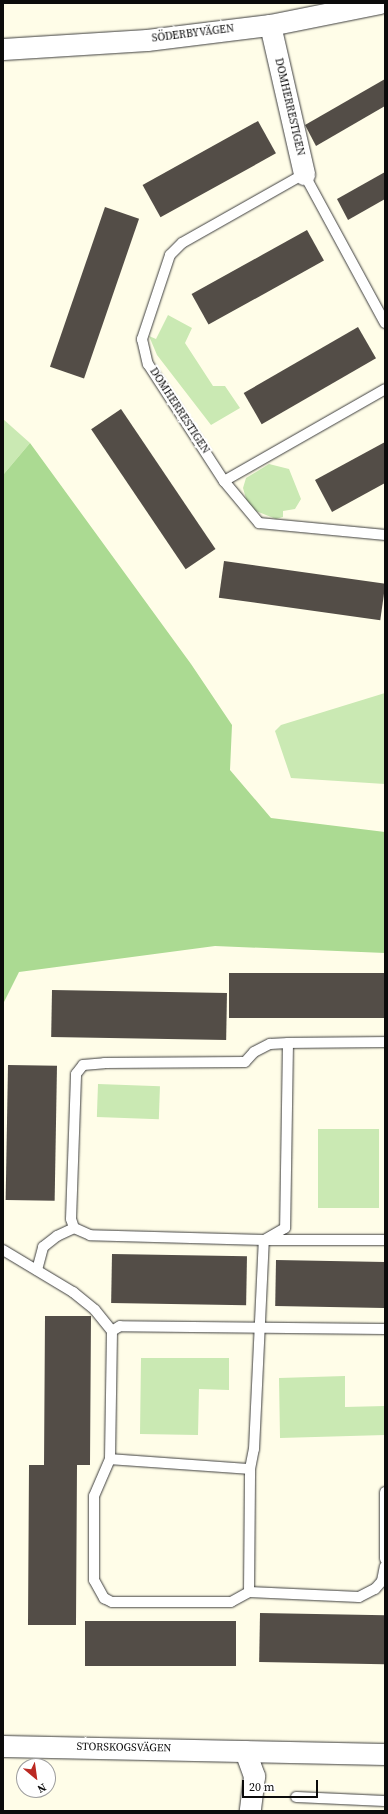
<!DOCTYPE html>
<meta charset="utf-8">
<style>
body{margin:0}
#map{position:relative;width:388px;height:1814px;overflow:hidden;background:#fffde8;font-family:"Source Serif 4",serif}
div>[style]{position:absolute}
.green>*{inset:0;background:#cae9b3;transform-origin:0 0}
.forest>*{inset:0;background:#abda92}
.building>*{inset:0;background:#534d47;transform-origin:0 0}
.roads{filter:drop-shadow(0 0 1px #3e3e3e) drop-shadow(0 0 1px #3e3e3e)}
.lane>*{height:10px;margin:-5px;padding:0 5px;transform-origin:5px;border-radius:5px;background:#fff}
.street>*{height:21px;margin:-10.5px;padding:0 10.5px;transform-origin:10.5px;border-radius:10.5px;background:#fff}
span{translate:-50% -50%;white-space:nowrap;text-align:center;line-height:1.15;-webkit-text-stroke:4px #fff;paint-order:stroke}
.street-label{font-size:11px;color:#0b0b0b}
.frame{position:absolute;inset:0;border:4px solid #0b0b0b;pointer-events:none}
.north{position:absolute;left:16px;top:1758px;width:40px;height:40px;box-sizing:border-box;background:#fff;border:1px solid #9d9d9d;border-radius:50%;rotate:151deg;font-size:11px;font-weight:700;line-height:16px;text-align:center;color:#0b0b0b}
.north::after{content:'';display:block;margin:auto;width:14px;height:18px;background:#bb2922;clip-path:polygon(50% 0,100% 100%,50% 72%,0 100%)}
.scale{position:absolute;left:242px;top:1780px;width:76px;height:18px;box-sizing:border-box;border:2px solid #0b0b0b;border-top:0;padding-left:5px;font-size:12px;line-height:14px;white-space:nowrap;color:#0b0b0b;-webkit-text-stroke:3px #fff;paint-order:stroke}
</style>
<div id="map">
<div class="green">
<i style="clip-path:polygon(168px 315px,192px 328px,185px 343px,213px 386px,225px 386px,240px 408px,211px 425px,157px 355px,149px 336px,156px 339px)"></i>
<i style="clip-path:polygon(3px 419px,30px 443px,3px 475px)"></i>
<i style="clip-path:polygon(269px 464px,289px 469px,301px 499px,295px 509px,283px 511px,283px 517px,276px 519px,256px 511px,247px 502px,243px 488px,246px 478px)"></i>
<i style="clip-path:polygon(385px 693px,385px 784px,291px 778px,275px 731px,281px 725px)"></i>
<i style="left:98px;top:1084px;width:62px;height:33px;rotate:2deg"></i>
<i style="left:318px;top:1129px;width:61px;height:79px"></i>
<i style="clip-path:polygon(141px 1358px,229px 1358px,229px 1390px,199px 1389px,198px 1435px,140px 1434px)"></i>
<i style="clip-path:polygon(345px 1376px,345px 1407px,385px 1406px,385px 1435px,280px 1438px,279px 1378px)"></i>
</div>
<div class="forest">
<i style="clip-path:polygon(30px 443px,191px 664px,232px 725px,230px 770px,271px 818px,385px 832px,385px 953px,215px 946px,19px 972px,3px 1004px,3px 475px)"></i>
</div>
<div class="building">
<i style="clip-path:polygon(385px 79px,385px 106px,316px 146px,305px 125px)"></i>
<i style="left:258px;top:121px;width:37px;height:132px;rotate:61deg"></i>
<i style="clip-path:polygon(385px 172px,385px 199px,348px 220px,337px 199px)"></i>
<i style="left:105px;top:207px;width:36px;height:169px;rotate:19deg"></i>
<i style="left:307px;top:230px;width:35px;height:132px;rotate:61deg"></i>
<i style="left:358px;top:327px;width:36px;height:132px;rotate:60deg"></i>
<i style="left:121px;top:409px;width:169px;height:36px;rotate:56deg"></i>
<i style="clip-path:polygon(385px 442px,385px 483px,332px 512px,315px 480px)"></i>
<i style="left:224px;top:561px;width:163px;height:37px;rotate:8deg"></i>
<i style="left:229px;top:973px;width:156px;height:45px"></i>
<i style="left:52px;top:990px;width:175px;height:47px;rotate:1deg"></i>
<i style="left:8px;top:1065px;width:49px;height:135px;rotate:1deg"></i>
<i style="left:112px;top:1254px;width:135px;height:49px;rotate:1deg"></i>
<i style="left:276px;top:1260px;width:109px;height:46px;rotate:1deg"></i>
<i style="clip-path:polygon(45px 1316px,91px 1316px,90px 1465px,77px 1465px,76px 1625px,28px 1625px,29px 1465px,44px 1465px)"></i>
<i style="left:260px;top:1613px;width:125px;height:49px;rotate:1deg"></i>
<i style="left:85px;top:1621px;width:151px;height:45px"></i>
</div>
<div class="roads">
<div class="lane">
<i style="left:385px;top:323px;width:170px;rotate:-118.5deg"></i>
<i style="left:304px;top:174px;width:140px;rotate:150.5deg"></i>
<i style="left:182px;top:243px;width:17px;rotate:135deg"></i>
<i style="left:170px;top:255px;width:89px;rotate:108.4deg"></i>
<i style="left:142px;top:339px;width:26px;rotate:77deg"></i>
<i style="left:148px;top:364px;width:140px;rotate:57deg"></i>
<i style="left:224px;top:481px;width:55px;rotate:50.2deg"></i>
<i style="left:259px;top:523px;width:127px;rotate:5.4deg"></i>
<i style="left:224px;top:481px;width:185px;rotate:-29.7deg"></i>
<i style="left:385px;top:1042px;width:97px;rotate:179.4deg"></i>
<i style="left:288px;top:1043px;width:185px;rotate:90.9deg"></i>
<i style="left:285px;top:1228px;width:24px;rotate:150deg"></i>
<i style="left:264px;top:1240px;width:121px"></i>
<i style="left:3px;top:1250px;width:82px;rotate:31deg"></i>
<i style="left:73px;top:1292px;width:28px;rotate:39deg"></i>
<i style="left:95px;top:1310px;width:27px;rotate:51deg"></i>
<i style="left:37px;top:1270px;width:24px;rotate:-75deg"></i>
<i style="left:43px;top:1247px;width:18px;rotate:-38deg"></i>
<i style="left:57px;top:1236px;width:19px;rotate:-25deg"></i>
<i style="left:385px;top:1329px;width:265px;rotate:-179.4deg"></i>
<i style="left:120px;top:1326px;width:9px;rotate:148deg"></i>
<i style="left:112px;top:1331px;width:128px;rotate:90.9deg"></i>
<i style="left:110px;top:1459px;width:40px;rotate:113.4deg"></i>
<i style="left:94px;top:1496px;width:84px;rotate:90deg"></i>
<i style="left:94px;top:1580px;width:21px;rotate:61deg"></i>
<i style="left:104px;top:1598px;width:9px;rotate:27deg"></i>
<i style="left:112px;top:1602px;width:119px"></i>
<i style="left:231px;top:1602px;width:21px;rotate:-29deg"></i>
<i style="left:249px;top:1592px;width:110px;rotate:2.6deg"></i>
<i style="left:359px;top:1597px;width:18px;rotate:-27deg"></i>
<i style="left:375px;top:1589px;width:11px;rotate:-49deg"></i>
<i style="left:382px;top:1581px;width:15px;rotate:-79deg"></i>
<i style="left:110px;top:1459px;width:140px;rotate:4.1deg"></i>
<i style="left:385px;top:1492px;width:67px;rotate:90deg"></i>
<i style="left:249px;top:1592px;width:123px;rotate:-89.5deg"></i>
<i style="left:250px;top:1469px;width:20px;rotate:-79deg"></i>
<i style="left:254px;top:1449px;width:209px;rotate:-87.3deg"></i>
<i style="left:264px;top:1240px;width:174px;rotate:-178.4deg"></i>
<i style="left:90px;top:1235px;width:17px;rotate:-156deg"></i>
<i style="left:74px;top:1228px;width:9px;rotate:-108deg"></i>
<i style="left:71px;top:1219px;width:145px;rotate:-88deg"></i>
<i style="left:76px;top:1074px;width:11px;rotate:-52deg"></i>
<i style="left:83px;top:1065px;width:21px;rotate:-5deg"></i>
<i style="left:104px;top:1063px;width:141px;rotate:-0.4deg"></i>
<i style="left:245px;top:1062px;width:13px;rotate:-48deg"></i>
<i style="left:254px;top:1052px;width:18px;rotate:-27deg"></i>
<i style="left:270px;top:1044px;width:18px;rotate:-3deg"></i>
<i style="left:296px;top:1797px;width:89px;rotate:2.6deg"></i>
</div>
<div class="street">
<i style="left:270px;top:25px;width:153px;rotate:77.1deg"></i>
<i style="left:3px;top:49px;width:144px;rotate:-3.6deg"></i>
<i style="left:147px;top:40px;width:124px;rotate:-7deg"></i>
<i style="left:270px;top:25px;width:112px;rotate:-11.3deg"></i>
<i style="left:3px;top:1746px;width:382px;rotate:1.2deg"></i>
<i style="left:245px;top:1751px;width:27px;rotate:70deg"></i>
<i style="left:254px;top:1776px;width:35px;rotate:97deg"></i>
</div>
</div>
<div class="street-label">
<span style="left:193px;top:34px;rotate:-7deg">SÖDERBYVÄGEN</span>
<span style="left:289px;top:107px;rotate:77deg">DOMHERRESTIGEN</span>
<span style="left:179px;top:411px;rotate:57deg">DOMHERRESTIGEN</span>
<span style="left:124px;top:1748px;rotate:1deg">STORSKOGSVÄGEN</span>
</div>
<div class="frame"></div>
<div class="north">N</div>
<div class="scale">20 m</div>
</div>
